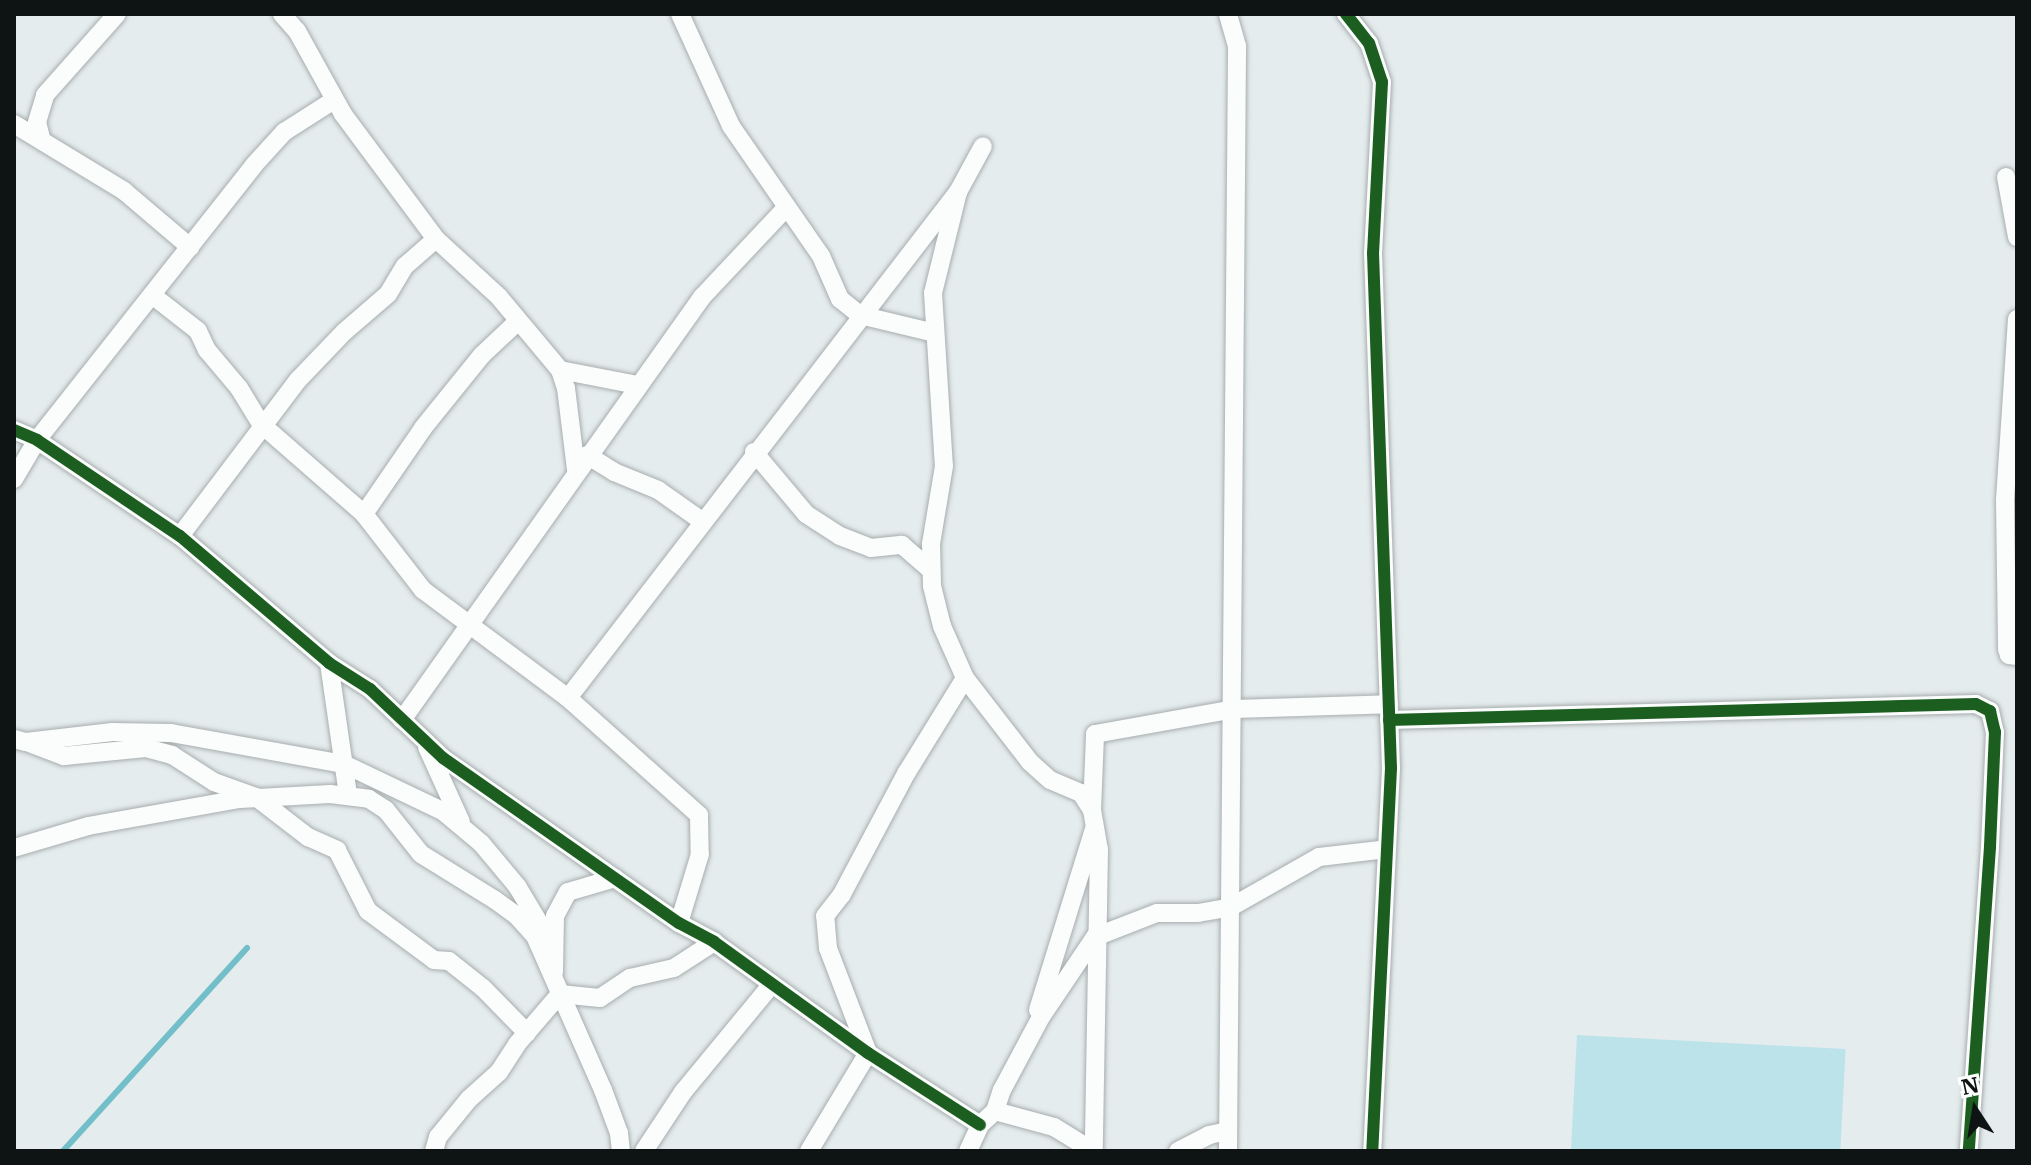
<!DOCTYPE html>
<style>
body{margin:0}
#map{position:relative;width:2031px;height:1165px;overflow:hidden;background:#e4eced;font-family:"IBM Plex Serif",serif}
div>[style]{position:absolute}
.green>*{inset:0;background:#bce3e9;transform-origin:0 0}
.stream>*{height:6px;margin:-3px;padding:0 3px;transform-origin:3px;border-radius:3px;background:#72bec9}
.roads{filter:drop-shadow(0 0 2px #a8adae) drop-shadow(0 0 2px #a8adae)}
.minor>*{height:18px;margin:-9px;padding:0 9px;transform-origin:9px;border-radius:9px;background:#fbfcfc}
.cycleway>*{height:12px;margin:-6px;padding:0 6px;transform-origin:6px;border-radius:6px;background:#1b5e20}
span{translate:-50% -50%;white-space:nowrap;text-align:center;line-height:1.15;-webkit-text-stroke:6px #fff;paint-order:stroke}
.frame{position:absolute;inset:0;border:16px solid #0e1313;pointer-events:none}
.north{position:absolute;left:1935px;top:1069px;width:80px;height:80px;-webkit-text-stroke:6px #fff;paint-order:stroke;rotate:348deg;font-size:22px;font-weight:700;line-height:32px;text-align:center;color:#0e1313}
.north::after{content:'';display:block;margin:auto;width:28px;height:36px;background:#0e1313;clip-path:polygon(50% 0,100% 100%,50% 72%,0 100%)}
</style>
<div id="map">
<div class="green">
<i style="left:1577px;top:1035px;width:269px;height:116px;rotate:3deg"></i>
</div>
<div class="stream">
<i style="left:63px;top:1151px;width:274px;rotate:-47.8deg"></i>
</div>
<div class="roads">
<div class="minor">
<i style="left:282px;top:14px;width:23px;rotate:49deg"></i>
<i style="left:297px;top:31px;width:95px;rotate:61deg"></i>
<i style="left:343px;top:114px;width:156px;rotate:53.4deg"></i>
<i style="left:436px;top:239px;width:86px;rotate:42.6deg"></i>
<i style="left:499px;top:297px;width:95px;rotate:50.1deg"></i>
<i style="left:560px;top:370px;width:19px;rotate:72deg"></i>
<i style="left:566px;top:388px;width:83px;rotate:83deg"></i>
<i style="left:680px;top:14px;width:123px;rotate:65.5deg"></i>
<i style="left:731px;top:126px;width:158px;rotate:55.3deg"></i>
<i style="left:821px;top:256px;width:47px;rotate:66.2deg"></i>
<i style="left:840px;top:299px;width:26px;rotate:39deg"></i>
<i style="left:860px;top:315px;width:77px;rotate:13.5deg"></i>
<i style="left:1346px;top:14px;width:37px;rotate:52deg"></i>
<i style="left:1369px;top:43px;width:41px;rotate:71.6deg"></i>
<i style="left:1382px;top:82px;width:171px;rotate:93deg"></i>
<i style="left:1373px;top:253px;width:515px;rotate:88deg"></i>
<i style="left:1391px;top:768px;width:383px;rotate:92.8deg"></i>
<i style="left:14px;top:124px;width:129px;rotate:31.3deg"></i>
<i style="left:124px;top:191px;width:87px;rotate:40.3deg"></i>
<i style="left:41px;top:138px;width:16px;rotate:-104deg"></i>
<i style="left:37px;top:122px;width:28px;rotate:-73deg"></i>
<i style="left:45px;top:95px;width:108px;rotate:-48.4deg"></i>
<i style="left:2006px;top:177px;width:61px;rotate:79.6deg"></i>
<i style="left:958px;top:192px;width:104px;rotate:103.9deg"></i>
<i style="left:933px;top:293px;width:173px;rotate:86.4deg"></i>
<i style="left:944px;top:466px;width:79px;rotate:99.5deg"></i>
<i style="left:931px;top:544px;width:42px;rotate:88.6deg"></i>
<i style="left:932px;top:586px;width:41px;rotate:76deg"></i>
<i style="left:942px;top:626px;width:57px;rotate:66.1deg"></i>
<i style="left:965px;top:678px;width:106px;rotate:52.3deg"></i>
<i style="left:1030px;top:762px;width:27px;rotate:42deg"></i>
<i style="left:1050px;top:780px;width:34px;rotate:23deg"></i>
<i style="left:1081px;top:793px;width:20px;rotate:57deg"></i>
<i style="left:1092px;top:810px;width:41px;rotate:80.1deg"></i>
<i style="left:1099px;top:850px;width:301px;rotate:91deg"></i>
<i style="left:152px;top:295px;width:58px;rotate:38deg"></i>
<i style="left:198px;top:331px;width:21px;rotate:65deg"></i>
<i style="left:207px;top:350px;width:50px;rotate:49.9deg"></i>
<i style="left:239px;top:388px;width:42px;rotate:58.6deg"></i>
<i style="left:261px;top:424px;width:137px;rotate:41.1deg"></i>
<i style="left:364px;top:514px;width:96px;rotate:52.2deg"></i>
<i style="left:423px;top:590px;width:181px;rotate:36.7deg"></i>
<i style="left:568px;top:698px;width:176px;rotate:41.8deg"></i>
<i style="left:699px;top:815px;width:39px;rotate:89deg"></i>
<i style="left:700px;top:854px;width:72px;rotate:106.9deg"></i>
<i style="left:2017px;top:319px;width:181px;rotate:93.8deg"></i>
<i style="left:2005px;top:500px;width:149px;rotate:89.2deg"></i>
<i style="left:2007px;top:649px;width:6px;rotate:72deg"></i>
<i style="left:2009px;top:655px;width:8px;rotate:7deg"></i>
<i style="left:560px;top:370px;width:78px;rotate:11deg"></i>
<i style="left:14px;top:430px;width:25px;rotate:23deg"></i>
<i style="left:37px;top:440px;width:172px;rotate:33.9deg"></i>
<i style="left:180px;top:536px;width:196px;rotate:40.4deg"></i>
<i style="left:329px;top:663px;width:49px;rotate:32.4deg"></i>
<i style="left:370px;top:689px;width:100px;rotate:43.4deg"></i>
<i style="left:443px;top:758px;width:288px;rotate:35deg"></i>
<i style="left:679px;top:923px;width:40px;rotate:28deg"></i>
<i style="left:714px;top:942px;width:190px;rotate:35.8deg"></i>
<i style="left:868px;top:1053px;width:133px;rotate:32.7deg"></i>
<i style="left:754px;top:452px;width:81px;rotate:50deg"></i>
<i style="left:806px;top:514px;width:40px;rotate:32.9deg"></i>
<i style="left:840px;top:536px;width:33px;rotate:21deg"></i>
<i style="left:871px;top:548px;width:31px;rotate:-6deg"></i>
<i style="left:902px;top:545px;width:37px;rotate:41deg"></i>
<i style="left:587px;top:455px;width:32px;rotate:32deg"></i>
<i style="left:614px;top:472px;width:48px;rotate:22.2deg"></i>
<i style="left:658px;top:490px;width:54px;rotate:35.2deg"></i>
<i style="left:14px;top:479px;width:45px;rotate:-59.5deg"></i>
<i style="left:37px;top:440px;width:350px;rotate:-51.7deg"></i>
<i style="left:254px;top:165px;width:45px;rotate:-47.7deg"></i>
<i style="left:284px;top:132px;width:59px;rotate:-32.6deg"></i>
<i style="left:364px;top:514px;width:104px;rotate:-55.5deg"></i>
<i style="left:423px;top:428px;width:94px;rotate:-51.1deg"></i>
<i style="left:482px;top:355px;width:48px;rotate:-43.3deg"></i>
<i style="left:180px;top:536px;width:196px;rotate:-52.9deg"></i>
<i style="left:298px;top:380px;width:66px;rotate:-46.2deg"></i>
<i style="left:344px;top:332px;width:58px;rotate:-40.8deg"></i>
<i style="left:388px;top:294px;width:33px;rotate:-59deg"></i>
<i style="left:405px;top:266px;width:41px;rotate:-41.1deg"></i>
<i style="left:329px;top:663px;width:133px;rotate:81.8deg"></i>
<i style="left:568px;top:698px;width:639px;rotate:-52.38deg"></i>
<i style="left:958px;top:192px;width:52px;rotate:-61.5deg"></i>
<i style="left:402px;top:720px;width:519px;rotate:-54.65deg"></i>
<i style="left:702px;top:297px;width:122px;rotate:-46.7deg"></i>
<i style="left:1389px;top:720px;width:587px;rotate:-1.56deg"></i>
<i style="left:1976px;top:704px;width:16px;rotate:27deg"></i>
<i style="left:1990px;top:711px;width:22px;rotate:77deg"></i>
<i style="left:1995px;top:732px;width:115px;rotate:92.5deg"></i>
<i style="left:1990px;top:847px;width:305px;rotate:94deg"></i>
<i style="left:14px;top:739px;width:12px;rotate:14deg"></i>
<i style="left:26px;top:742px;width:87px;rotate:-6.6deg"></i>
<i style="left:112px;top:732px;width:59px;rotate:1deg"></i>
<i style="left:171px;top:733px;width:176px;rotate:10.2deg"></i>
<i style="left:344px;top:764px;width:111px;rotate:25.6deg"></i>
<i style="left:444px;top:812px;width:48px;rotate:40deg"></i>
<i style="left:481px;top:843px;width:56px;rotate:50.1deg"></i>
<i style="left:517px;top:886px;width:47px;rotate:59deg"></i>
<i style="left:541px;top:926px;width:16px;rotate:75deg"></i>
<i style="left:27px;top:742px;width:40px;rotate:21deg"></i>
<i style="left:64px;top:756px;width:82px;rotate:-5.6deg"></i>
<i style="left:146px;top:748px;width:27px;rotate:15deg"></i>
<i style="left:172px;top:755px;width:50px;rotate:32.7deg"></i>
<i style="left:214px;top:782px;width:45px;rotate:19.7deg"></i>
<i style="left:256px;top:797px;width:66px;rotate:37.6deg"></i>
<i style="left:308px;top:837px;width:32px;rotate:24deg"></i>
<i style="left:337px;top:850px;width:68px;rotate:63.1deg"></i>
<i style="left:368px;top:911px;width:82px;rotate:36.6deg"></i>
<i style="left:434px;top:960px;width:15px;rotate:4deg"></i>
<i style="left:449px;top:961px;width:43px;rotate:38.5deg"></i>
<i style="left:483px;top:988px;width:63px;rotate:45.6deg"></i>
<i style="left:427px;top:747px;width:82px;rotate:65.6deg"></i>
<i style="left:1092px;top:810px;width:76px;rotate:-87.7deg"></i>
<i style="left:1095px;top:734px;width:141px;rotate:-10.2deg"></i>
<i style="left:1234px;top:709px;width:155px;rotate:-1.8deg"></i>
<i style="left:14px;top:848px;width:77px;rotate:-16.6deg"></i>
<i style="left:88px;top:826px;width:154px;rotate:-10.1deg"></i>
<i style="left:240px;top:799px;width:90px;rotate:-3.2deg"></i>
<i style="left:330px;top:794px;width:39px;rotate:7deg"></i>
<i style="left:369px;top:799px;width:20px;rotate:33deg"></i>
<i style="left:386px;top:810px;width:56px;rotate:51.5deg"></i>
<i style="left:421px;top:854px;width:87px;rotate:31.9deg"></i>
<i style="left:495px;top:900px;width:26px;rotate:36deg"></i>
<i style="left:516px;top:915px;width:28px;rotate:48deg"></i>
<i style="left:535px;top:936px;width:168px;rotate:66.2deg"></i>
<i style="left:603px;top:1090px;width:46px;rotate:69.6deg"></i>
<i style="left:619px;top:1133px;width:18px;rotate:84deg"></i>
<i style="left:554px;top:972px;width:56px;rotate:-89deg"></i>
<i style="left:555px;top:916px;width:27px;rotate:-62deg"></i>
<i style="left:568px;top:892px;width:49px;rotate:-16.6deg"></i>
<i style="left:1038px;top:1010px;width:189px;rotate:-72.8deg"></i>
<i style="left:995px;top:1111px;width:61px;rotate:15.2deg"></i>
<i style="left:1054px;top:1127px;width:46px;rotate:31.6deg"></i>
<i style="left:434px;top:1151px;width:15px;rotate:-74deg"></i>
<i style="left:438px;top:1137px;width:49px;rotate:-50.8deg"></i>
<i style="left:469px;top:1099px;width:40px;rotate:-42deg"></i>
<i style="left:499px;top:1072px;width:33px;rotate:-57deg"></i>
<i style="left:517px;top:1044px;width:66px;rotate:-49.3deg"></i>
<i style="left:560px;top:994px;width:40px;rotate:5.7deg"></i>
<i style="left:600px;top:998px;width:36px;rotate:-34deg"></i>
<i style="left:630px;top:978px;width:45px;rotate:-12.8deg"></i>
<i style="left:674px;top:968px;width:48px;rotate:-33deg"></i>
<i style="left:644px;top:1151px;width:71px;rotate:-56.5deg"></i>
<i style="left:683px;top:1092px;width:140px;rotate:-50.5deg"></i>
<i style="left:809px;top:1151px;width:114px;rotate:-59deg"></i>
<i style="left:868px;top:1053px;width:112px;rotate:-110.9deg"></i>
<i style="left:828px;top:948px;width:32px;rotate:-95deg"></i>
<i style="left:825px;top:916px;width:28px;rotate:-52deg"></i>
<i style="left:842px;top:894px;width:138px;rotate:-62deg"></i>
<i style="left:907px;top:772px;width:110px;rotate:-58.3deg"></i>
<i style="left:968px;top:1151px;width:29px;rotate:-65deg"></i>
<i style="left:980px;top:1125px;width:21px;rotate:-43deg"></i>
<i style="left:995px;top:1111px;width:22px;rotate:-72deg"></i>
<i style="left:1002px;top:1090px;width:83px;rotate:-61.9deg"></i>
<i style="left:1041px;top:1017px;width:97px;rotate:-56deg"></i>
<i style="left:1095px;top:937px;width:66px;rotate:-21.2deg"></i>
<i style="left:1157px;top:913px;width:41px"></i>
<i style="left:1198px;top:913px;width:34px;rotate:-10deg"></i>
<i style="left:1231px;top:907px;width:101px;rotate:-29.6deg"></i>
<i style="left:1319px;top:857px;width:68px;rotate:-6.7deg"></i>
<i style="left:1178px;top:1151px;width:35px;rotate:-27deg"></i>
<i style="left:1209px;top:1135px;width:19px;rotate:-12deg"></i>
<i style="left:1228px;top:1151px;width:1105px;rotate:-89.53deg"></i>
<i style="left:1237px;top:46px;width:33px;rotate:-106deg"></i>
</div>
</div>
<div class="cycleway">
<i style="left:1346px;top:14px;width:37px;rotate:52deg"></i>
<i style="left:1369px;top:43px;width:41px;rotate:71.6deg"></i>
<i style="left:1382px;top:82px;width:171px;rotate:93deg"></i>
<i style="left:1373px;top:253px;width:515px;rotate:88deg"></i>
<i style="left:1391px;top:768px;width:383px;rotate:92.8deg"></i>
<i style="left:14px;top:430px;width:25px;rotate:23deg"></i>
<i style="left:37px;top:440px;width:172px;rotate:33.9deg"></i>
<i style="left:180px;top:536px;width:196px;rotate:40.4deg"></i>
<i style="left:329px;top:663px;width:49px;rotate:32.4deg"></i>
<i style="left:370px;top:689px;width:100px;rotate:43.4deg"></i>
<i style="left:443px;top:758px;width:288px;rotate:35deg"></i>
<i style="left:679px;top:923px;width:40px;rotate:28deg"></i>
<i style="left:714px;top:942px;width:190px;rotate:35.8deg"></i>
<i style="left:868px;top:1053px;width:133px;rotate:32.7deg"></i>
<i style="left:1389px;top:720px;width:587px;rotate:-1.56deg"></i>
<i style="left:1976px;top:704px;width:16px;rotate:27deg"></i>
<i style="left:1990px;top:711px;width:22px;rotate:77deg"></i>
<i style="left:1995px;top:732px;width:115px;rotate:92.5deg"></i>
<i style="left:1990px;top:847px;width:305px;rotate:94deg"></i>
</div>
<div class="frame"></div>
<div class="north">N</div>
</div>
